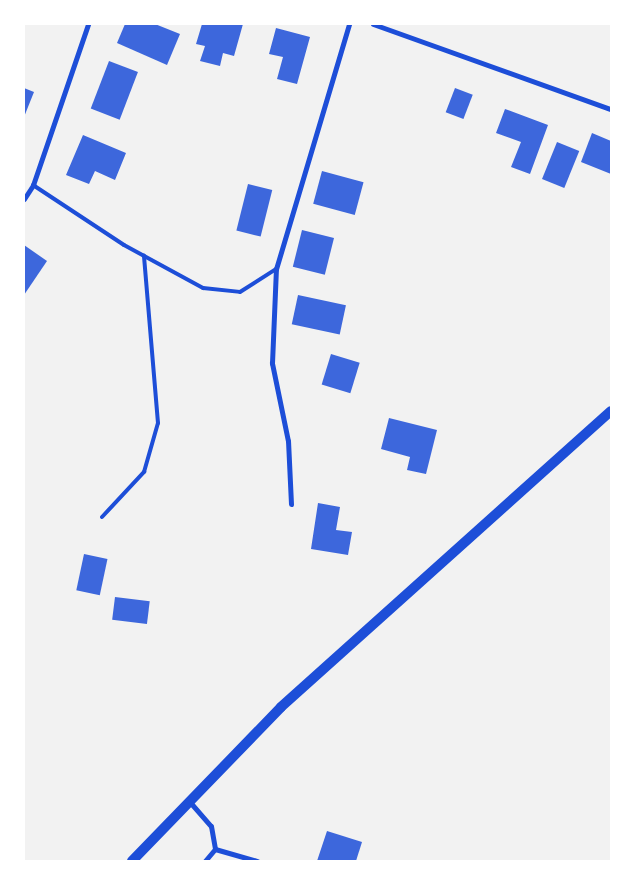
<!DOCTYPE html>
<style>
body{margin:0}
#map{position:relative;width:635px;height:885px;overflow:hidden;background:#f2f2f2;font-family:"Alegreya Sans",sans-serif}
div>[style]{position:absolute}
.building>*{inset:0;background:#3d67dc;transform-origin:0 0}
.service>*{height:4px;margin:-2px;padding:0 2px;transform-origin:2px;border-radius:2px;background:#1d4ed8}
.minor>*{height:5px;margin:-2.5px;padding:0 2.5px;transform-origin:2.5px;border-radius:2.5px;background:#1d4ed8}
.secondary>*{height:10px;margin:-5px;padding:0 5px;transform-origin:5px;border-radius:5px;background:#1d4ed8}
span{translate:-50% -50%;white-space:nowrap;text-align:center;line-height:1.15;-webkit-text-stroke:5px #fff;paint-order:stroke}
.frame{position:absolute;inset:0;border:25px solid #fff;pointer-events:none}
</style>
<div id="map">
<div class="building">
<i style="clip-path:polygon(125px 24px,155px 24px,180px 34px,167px 65px,117px 43px)"></i>
<i style="clip-path:polygon(202px 24px,243px 24px,234px 56px,223px 53px,220px 66px,200px 61px,205px 46px,196px 44px)"></i>
<i style="clip-path:polygon(276px 28px,310px 37px,297px 84px,277px 79px,283px 57px,269px 54px)"></i>
<i style="left:109px;top:61px;width:31px;height:51px;rotate:21deg"></i>
<i style="clip-path:polygon(24px 88px,34px 92px,24px 117px)"></i>
<i style="left:455px;top:88px;width:19px;height:26px;rotate:21deg"></i>
<i style="clip-path:polygon(505px 109px,548px 125px,530px 174px,511px 167px,521px 142px,496px 133px)"></i>
<i style="clip-path:polygon(592px 133px,611px 141px,611px 174px,581px 162px)"></i>
<i style="clip-path:polygon(83px 135px,126px 153px,115px 180px,95px 171px,89px 184px,66px 175px)"></i>
<i style="left:557px;top:142px;width:24px;height:40px;rotate:22deg"></i>
<i style="left:322px;top:171px;width:43px;height:34px;rotate:15deg"></i>
<i style="left:248px;top:184px;width:25px;height:48px;rotate:14deg"></i>
<i style="left:302px;top:230px;width:33px;height:38px;rotate:14deg"></i>
<i style="clip-path:polygon(24px 245px,47px 261px,24px 295px)"></i>
<i style="left:298px;top:295px;width:49px;height:30px;rotate:12deg"></i>
<i style="left:331px;top:354px;width:30px;height:32px;rotate:17deg"></i>
<i style="clip-path:polygon(389px 418px,437px 430px,426px 474px,407px 470px,410px 457px,381px 449px)"></i>
<i style="clip-path:polygon(318px 503px,340px 507px,336px 530px,352px 532px,348px 555px,311px 549px)"></i>
<i style="left:84px;top:554px;width:24px;height:37px;rotate:12deg"></i>
<i style="left:115px;top:597px;width:35px;height:23px;rotate:7deg"></i>
<i style="clip-path:polygon(327px 831px,362px 842px,356px 861px,317px 861px)"></i>
</div>
<div class="service">
<i style="left:33px;top:185px;width:109px;rotate:33.4deg"></i>
<i style="left:124px;top:245px;width:90px;rotate:28.6deg"></i>
<i style="left:203px;top:288px;width:37px;rotate:6deg"></i>
<i style="left:240px;top:292px;width:43px;rotate:-32.6deg"></i>
<i style="left:102px;top:517px;width:62px;rotate:-47deg"></i>
<i style="left:144px;top:472px;width:51px;rotate:-74.1deg"></i>
<i style="left:158px;top:423px;width:168px;rotate:-94.8deg"></i>
</div>
<div class="minor">
<i style="left:373px;top:24px;width:253px;rotate:19.7deg"></i>
<i style="left:24px;top:199px;width:17px;rotate:-57deg"></i>
<i style="left:33px;top:185px;width:170px;rotate:-71.1deg"></i>
<i style="left:291px;top:504px;width:63px;rotate:-92.7deg"></i>
<i style="left:288px;top:441px;width:80px;rotate:-101.6deg"></i>
<i style="left:272px;top:363px;width:94px;rotate:-87.6deg"></i>
<i style="left:276px;top:269px;width:256px;rotate:-73.4deg"></i>
<i style="left:189px;top:801px;width:33px;rotate:49deg"></i>
<i style="left:211px;top:826px;width:23px;rotate:80deg"></i>
<i style="left:215px;top:849px;width:16px;rotate:130deg"></i>
<i style="left:215px;top:849px;width:44px;rotate:15.9deg"></i>
</div>
<div class="secondary">
<i style="left:132px;top:861px;width:214px;rotate:-45.9deg"></i>
<i style="left:281px;top:707px;width:443px;rotate:-41.9deg"></i>
</div>
<div class="frame"></div>
</div>
